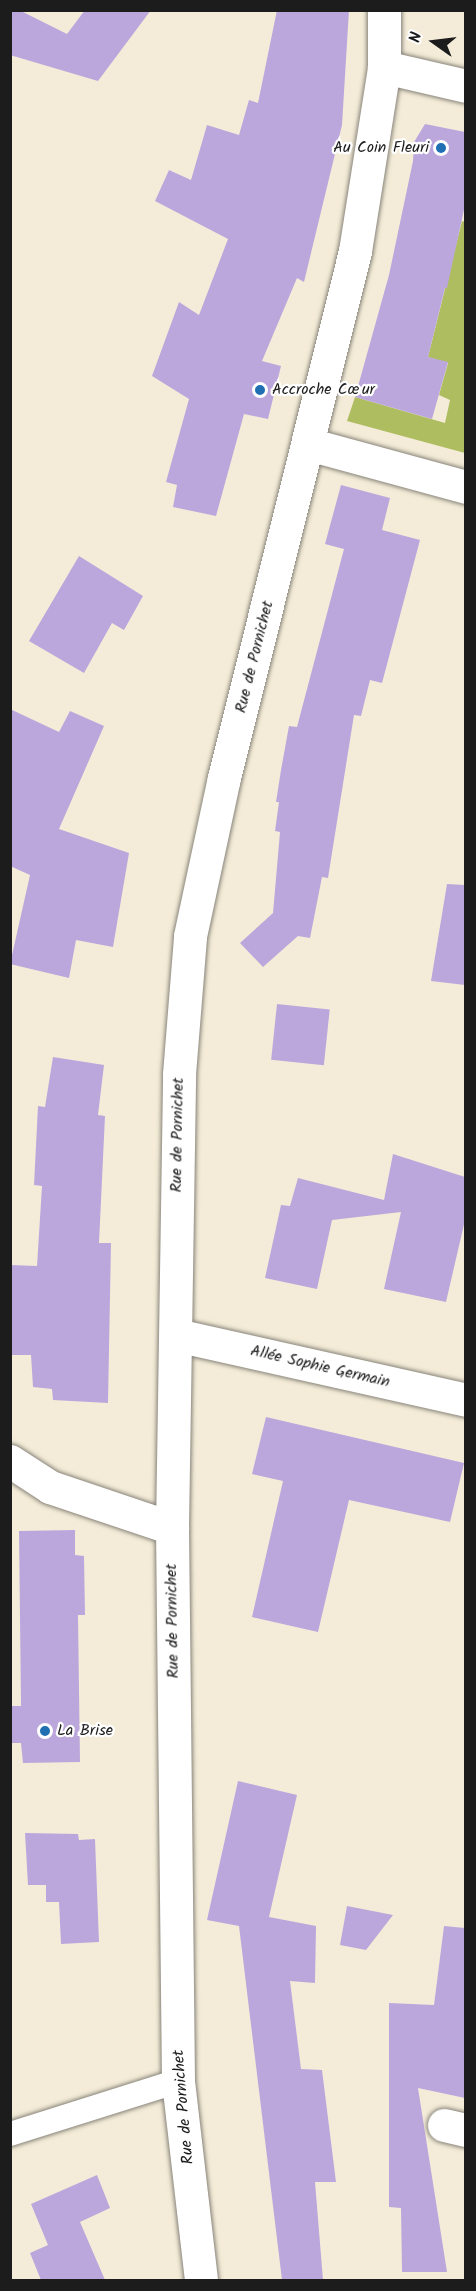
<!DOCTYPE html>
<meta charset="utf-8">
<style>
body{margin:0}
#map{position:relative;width:476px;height:2291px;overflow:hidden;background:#f4ecd8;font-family:Kalam,sans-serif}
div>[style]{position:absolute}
.green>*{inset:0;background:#aebd5f}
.building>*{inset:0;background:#bca7dd;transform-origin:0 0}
.roads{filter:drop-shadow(0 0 2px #88847a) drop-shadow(0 0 2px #88847a)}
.service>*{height:24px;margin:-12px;padding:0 12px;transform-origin:12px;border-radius:12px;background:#fff}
.minor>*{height:33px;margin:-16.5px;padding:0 16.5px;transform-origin:16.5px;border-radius:16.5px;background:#fff}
.secondary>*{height:33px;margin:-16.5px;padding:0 16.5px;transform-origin:16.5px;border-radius:16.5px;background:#fff}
.dots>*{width:16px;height:16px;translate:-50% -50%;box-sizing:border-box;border:3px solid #fff;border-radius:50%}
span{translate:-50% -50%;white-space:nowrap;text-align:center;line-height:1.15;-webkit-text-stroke:4.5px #fff;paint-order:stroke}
.poi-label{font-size:16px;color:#1c1c1c}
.right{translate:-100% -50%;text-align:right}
.left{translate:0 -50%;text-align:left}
.street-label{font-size:16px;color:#1c1c1c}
.frame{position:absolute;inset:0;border:12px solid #1c1c1c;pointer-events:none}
.north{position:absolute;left:404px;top:12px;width:60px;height:60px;-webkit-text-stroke:4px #fff;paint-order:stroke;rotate:284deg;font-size:16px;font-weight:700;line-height:24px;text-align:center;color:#1c1c1c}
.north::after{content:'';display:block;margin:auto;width:21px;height:27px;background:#1c1c1c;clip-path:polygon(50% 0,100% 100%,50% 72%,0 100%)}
</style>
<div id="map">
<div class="green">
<i style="clip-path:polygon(462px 221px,465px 222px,465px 453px,347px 421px,355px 397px,445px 423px,450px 400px,439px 395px,448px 363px,428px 357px)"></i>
</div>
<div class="building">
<i style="clip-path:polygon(10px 10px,19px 10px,67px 34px,85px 10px,151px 10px,98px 81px,10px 55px)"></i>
<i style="clip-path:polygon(277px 10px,349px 10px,342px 125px,304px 282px,297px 278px,262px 361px,281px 366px,268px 419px,244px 414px,216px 516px,173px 507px,177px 485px,166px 482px,189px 399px,152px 376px,179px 302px,199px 315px,228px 239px,155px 201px,169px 170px,191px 180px,207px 125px,239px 135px,249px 100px,258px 103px)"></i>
<i style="clip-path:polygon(425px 124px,465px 132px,465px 205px,447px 288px,445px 288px,428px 357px,448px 362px,432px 419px,355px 397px,389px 275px,413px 161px,414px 142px)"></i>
<i style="clip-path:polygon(341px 485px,390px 498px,382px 530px,420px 540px,382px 683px,370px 680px,361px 716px,354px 715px,328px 878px,322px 877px,310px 938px,298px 936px,263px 967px,240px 943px,273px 913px,280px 832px,275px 831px,279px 802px,276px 802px,281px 770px,289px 726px,297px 727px,344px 549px,325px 544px)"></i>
<i style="clip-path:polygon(79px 556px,143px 596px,124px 630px,112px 623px,84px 673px,29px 641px)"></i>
<i style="clip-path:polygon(10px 709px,59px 732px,70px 711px,104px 726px,59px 829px,129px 853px,113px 947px,76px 940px,69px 978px,10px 964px,30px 875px,10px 866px)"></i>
<i style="clip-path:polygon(447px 884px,465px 885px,465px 985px,431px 981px)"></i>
<i style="left:277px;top:1004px;width:53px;height:56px;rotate:6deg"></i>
<i style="clip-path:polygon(53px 1057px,104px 1065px,98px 1115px,105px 1116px,99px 1243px,111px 1243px,108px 1403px,53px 1400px,52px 1389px,33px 1387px,31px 1355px,10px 1355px,10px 1265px,37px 1266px,42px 1186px,34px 1185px,38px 1106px,45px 1107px)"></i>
<i style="clip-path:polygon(393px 1154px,465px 1177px,465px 1220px,446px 1302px,384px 1289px,401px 1212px,332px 1220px,317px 1289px,265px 1278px,281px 1205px,290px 1206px,298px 1178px,384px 1200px)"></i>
<i style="clip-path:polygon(266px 1417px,464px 1463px,450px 1522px,349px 1500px,318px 1632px,252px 1617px,283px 1481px,252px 1474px)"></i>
<i style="clip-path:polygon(75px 1530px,75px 1555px,84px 1556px,85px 1615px,78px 1615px,80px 1762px,23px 1763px,21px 1743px,10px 1743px,10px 1706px,21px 1706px,19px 1531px)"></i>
<i style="clip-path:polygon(238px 1781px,297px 1795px,269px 1917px,316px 1926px,315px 1983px,290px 1981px,301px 2069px,322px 2070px,336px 2182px,315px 2182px,323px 2280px,282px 2280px,239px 1926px,207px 1920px)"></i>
<i style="clip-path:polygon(25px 1833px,78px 1834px,79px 1840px,95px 1839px,99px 1942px,61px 1944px,59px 1902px,46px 1902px,46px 1885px,28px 1885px)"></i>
<i style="clip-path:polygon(347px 1906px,393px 1915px,366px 1950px,340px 1945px)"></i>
<i style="clip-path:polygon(444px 1926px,465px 1928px,465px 2098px,418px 2088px,447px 2272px,402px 2272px,401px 2208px,389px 2207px,389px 2003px,434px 2005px)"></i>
<i style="clip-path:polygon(97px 2175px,110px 2208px,80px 2222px,105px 2280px,41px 2280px,30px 2253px,48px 2245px,31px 2204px)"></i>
</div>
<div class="roads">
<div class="service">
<i style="left:10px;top:2134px;width:176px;rotate:-17.5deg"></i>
</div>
<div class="minor">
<i style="left:384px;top:67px;width:84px;rotate:13deg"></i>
<i style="left:308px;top:444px;width:164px;rotate:15.2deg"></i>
<i style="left:176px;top:1335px;width:297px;rotate:12.6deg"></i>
<i style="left:10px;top:1461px;width:48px;rotate:33deg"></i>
<i style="left:50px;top:1487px;width:129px;rotate:18.6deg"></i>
<i style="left:444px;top:2125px;width:23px;rotate:13deg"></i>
</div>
<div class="secondary">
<i style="left:201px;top:2280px;width:200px;rotate:-96.6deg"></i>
<i style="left:178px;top:2081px;width:553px;rotate:-90.62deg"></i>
<i style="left:172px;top:1528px;width:454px;rotate:-89.1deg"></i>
<i style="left:179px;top:1074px;width:138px;rotate:-85.4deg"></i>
<i style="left:190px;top:936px;width:162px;rotate:-77.9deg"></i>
<i style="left:224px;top:778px;width:543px;rotate:-76.04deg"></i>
<i style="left:355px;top:251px;width:186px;rotate:-81deg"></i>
<i style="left:384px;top:67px;width:57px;rotate:-90deg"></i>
</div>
</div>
<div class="dots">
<i style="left:441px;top:148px;background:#1f6fb2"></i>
<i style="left:260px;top:390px;background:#1f6fb2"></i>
<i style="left:45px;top:1731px;background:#1f6fb2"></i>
</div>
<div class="poi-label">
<span class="right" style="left:429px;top:148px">Au Coin Fleuri</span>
<span class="left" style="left:272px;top:390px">Accroche Cœur</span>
<span class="left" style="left:57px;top:1731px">La Brise</span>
</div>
<div class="street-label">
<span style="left:255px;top:657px;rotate:-76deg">Rue de Pornichet</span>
<span style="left:178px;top:1135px;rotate:-89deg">Rue de Pornichet</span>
<span style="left:320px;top:1367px;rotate:13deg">Allée Sophie Germain</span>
<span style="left:173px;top:1621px;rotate:-91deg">Rue de Pornichet</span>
<span style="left:184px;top:2107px;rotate:-95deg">Rue de Pornichet</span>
</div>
<div class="frame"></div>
<div class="north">N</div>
</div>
